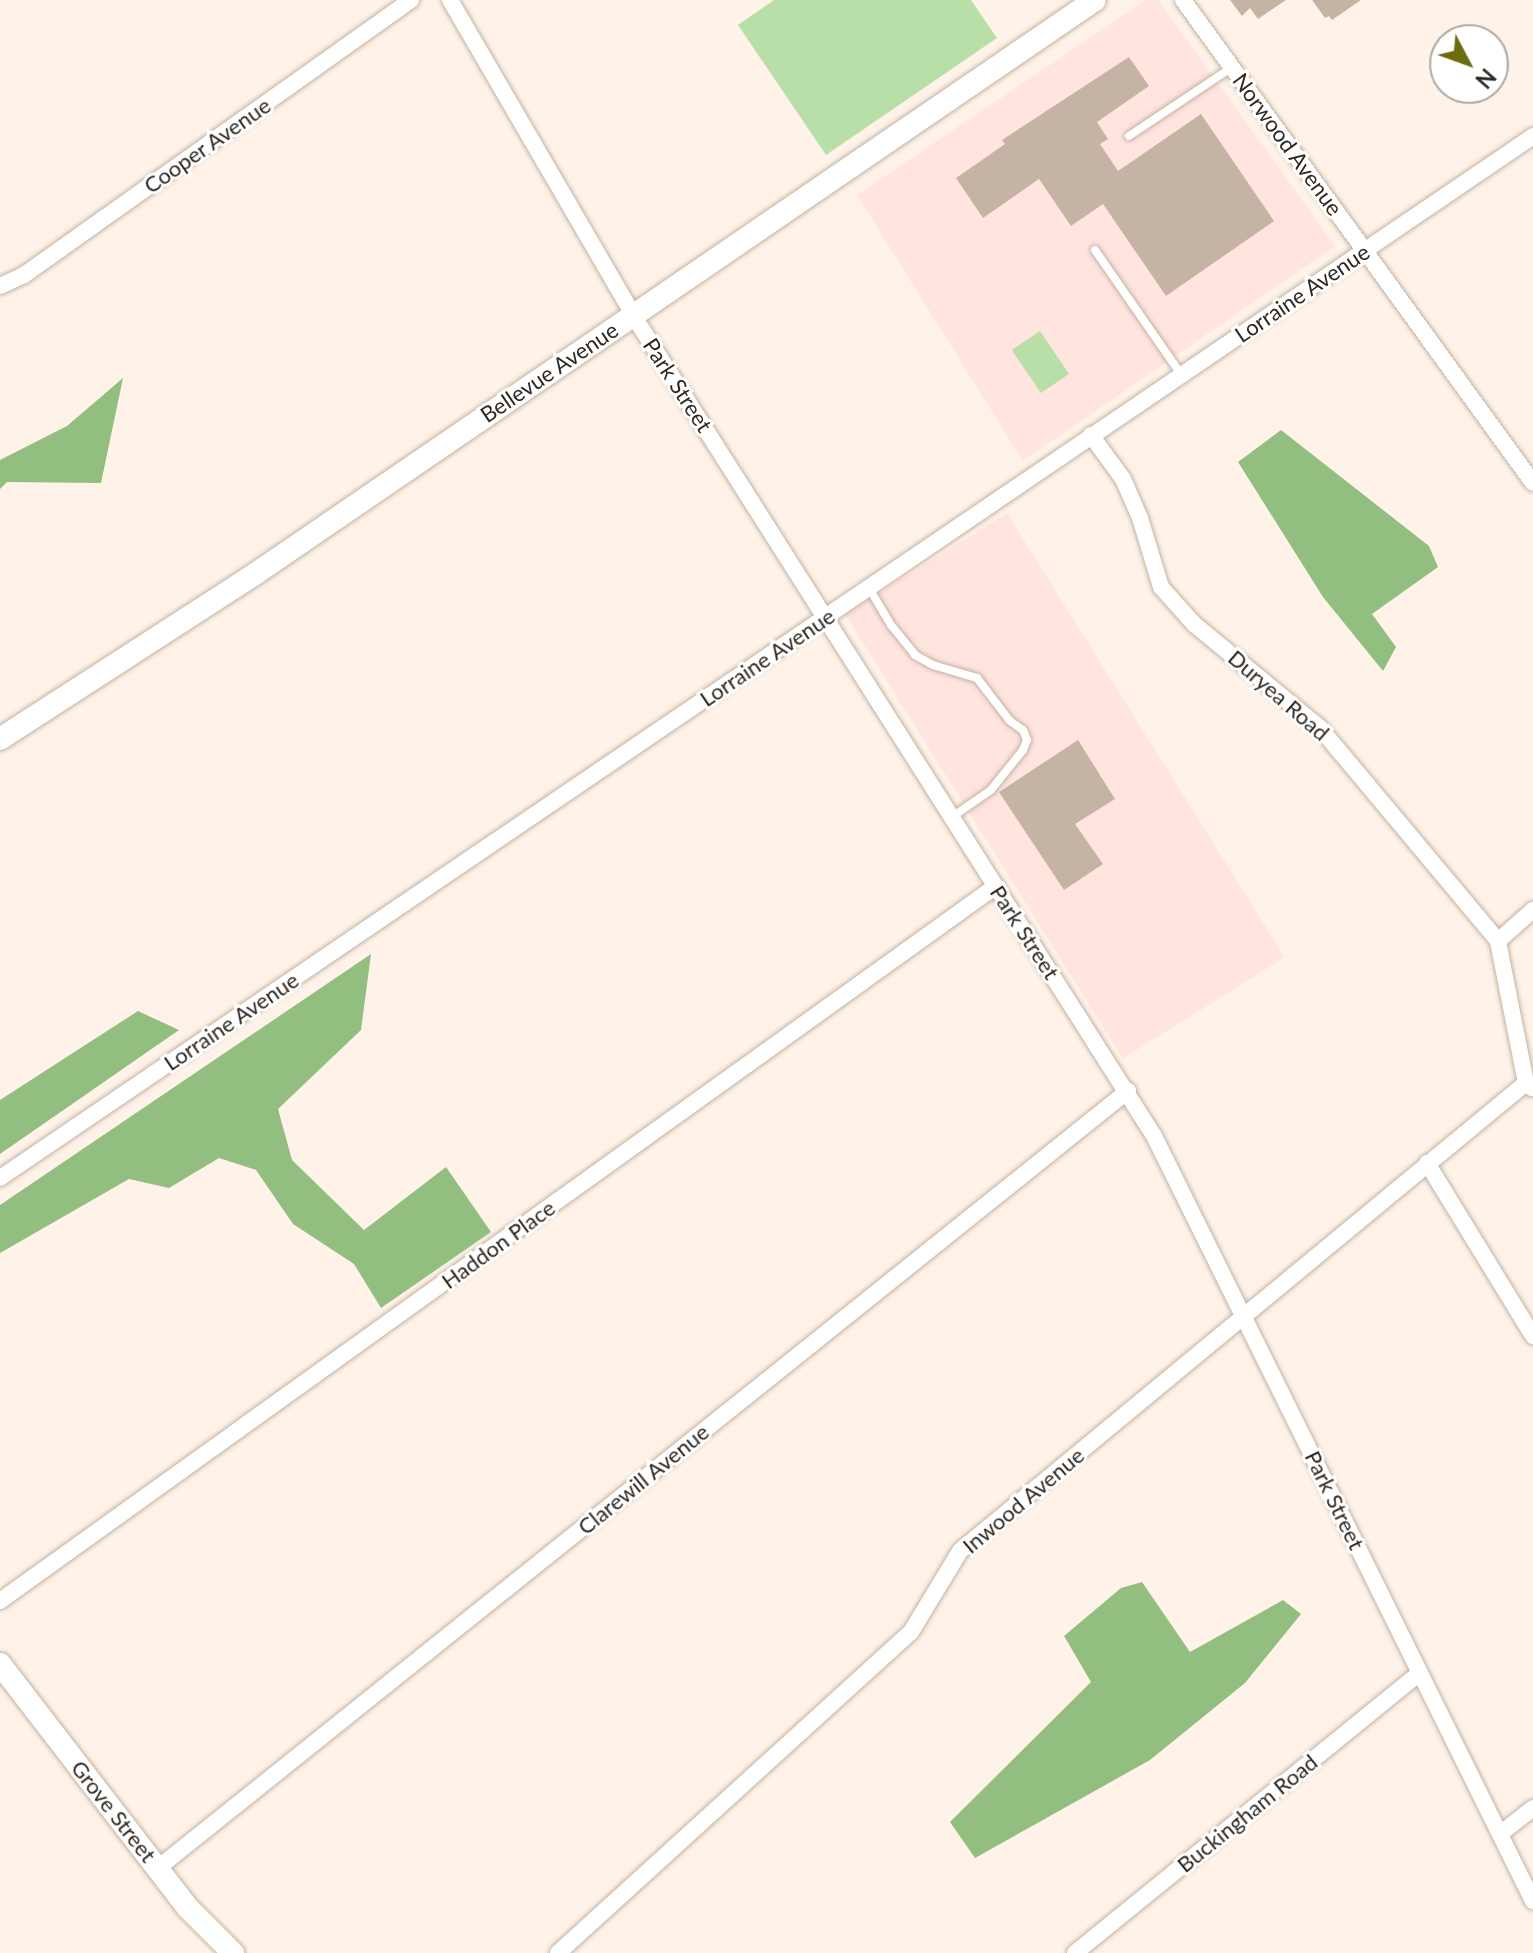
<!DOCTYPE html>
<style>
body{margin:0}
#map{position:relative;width:1533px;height:1953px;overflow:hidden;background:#fff3e9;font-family:Lato,sans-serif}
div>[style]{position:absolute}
.education>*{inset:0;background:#ffe4e0;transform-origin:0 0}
.green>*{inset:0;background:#b7dfa7;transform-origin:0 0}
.forest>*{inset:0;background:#92bf80}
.building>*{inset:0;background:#c5b4a4}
.roads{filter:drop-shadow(0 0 2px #c4b2a3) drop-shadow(0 0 2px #c4b2a3)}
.lane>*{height:8px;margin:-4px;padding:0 4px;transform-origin:4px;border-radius:4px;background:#fff}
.street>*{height:16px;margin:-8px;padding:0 8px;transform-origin:8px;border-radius:8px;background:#fff}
.secondary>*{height:22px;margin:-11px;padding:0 11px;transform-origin:11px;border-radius:11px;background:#fff}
span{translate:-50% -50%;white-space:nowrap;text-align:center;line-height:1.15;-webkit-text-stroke:6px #fff;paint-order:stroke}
.street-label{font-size:22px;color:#2f2822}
.north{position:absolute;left:1429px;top:24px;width:80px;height:80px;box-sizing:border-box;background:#fff;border:2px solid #aca9a7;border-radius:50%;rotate:131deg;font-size:22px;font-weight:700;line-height:32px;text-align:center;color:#2f2822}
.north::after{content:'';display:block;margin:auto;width:28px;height:36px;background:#6d6c0d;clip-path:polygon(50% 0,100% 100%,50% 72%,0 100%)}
</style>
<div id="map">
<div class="education">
<i style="clip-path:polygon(1146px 0,1158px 0,1335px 246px,1023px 461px,857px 195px)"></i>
<i style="left:1007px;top:513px;width:524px;height:191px;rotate:58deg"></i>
</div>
<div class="green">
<i style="clip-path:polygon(774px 0,971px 0,997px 38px,826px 155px,738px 25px)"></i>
<i style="left:1040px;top:331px;width:52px;height:34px;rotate:56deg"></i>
</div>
<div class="forest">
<i style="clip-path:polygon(123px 378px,101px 483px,7px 482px,0 489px,0 460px,67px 426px)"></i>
<i style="clip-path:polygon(1281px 430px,1429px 546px,1438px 567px,1372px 614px,1396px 647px,1383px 671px,1323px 597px,1238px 462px)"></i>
<i style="clip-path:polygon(371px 954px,361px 1030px,278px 1109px,292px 1160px,364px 1230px,446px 1167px,491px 1232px,381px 1308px,354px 1264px,293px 1224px,256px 1170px,219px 1158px,169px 1188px,129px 1179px,0 1253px,0 1205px)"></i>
<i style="clip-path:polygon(138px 1011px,179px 1030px,0 1154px,0 1100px)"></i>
<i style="clip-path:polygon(1142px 1582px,1190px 1652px,1283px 1600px,1301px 1614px,1245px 1683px,1150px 1760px,975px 1858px,950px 1822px,1091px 1682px,1064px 1636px,1121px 1588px)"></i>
</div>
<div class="building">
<i style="clip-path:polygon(1230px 0,1286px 0,1258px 19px,1250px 8px,1242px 16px)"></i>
<i style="clip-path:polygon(1312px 0,1361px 0,1332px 20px,1329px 16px,1325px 18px)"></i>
<i style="clip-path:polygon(1129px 57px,1149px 86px,1097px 122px,1108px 139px,1100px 144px,1118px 171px,1201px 114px,1274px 221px,1166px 296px,1103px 204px,1071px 226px,1039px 179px,983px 218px,956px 178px,1005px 144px,1002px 140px)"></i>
<i style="clip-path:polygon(1078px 740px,1115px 799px,1075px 824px,1103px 864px,1064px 890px,999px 792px)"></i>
</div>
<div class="roads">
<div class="lane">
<i style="left:1129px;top:136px;width:123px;rotate:-33.7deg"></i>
<i style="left:1095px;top:250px;width:151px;rotate:55.3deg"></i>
<i style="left:869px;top:588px;width:43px;rotate:59.3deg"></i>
<i style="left:891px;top:625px;width:38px;rotate:51deg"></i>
<i style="left:915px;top:655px;width:21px;rotate:29deg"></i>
<i style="left:933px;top:665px;width:46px;rotate:16.5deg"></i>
<i style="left:977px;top:678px;width:54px;rotate:52.5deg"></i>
<i style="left:1010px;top:721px;width:16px;rotate:35deg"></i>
<i style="left:1023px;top:730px;width:11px;rotate:68deg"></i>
<i style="left:1027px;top:740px;width:11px;rotate:112deg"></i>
<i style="left:1023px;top:750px;width:51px;rotate:128.7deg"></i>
<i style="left:991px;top:790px;width:47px;rotate:145.3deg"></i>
</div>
<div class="street">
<i style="left:450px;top:0;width:364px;rotate:59.8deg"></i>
<i style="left:633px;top:315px;width:972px;rotate:57.6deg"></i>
<i style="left:1154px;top:1136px;width:854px;rotate:63.65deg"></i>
<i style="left:1183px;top:0;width:596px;rotate:54.07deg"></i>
<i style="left:0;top:286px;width:26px;rotate:-25deg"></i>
<i style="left:24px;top:275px;width:475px;rotate:-35.4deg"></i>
<i style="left:1091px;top:435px;width:54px;rotate:54deg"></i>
<i style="left:1123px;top:479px;width:43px;rotate:66.4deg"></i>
<i style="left:1140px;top:518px;width:72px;rotate:73.1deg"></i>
<i style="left:1161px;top:587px;width:50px;rotate:48.3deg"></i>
<i style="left:1194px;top:624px;width:163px;rotate:39.5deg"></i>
<i style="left:1320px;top:728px;width:278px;rotate:50.1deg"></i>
<i style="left:1532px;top:1088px;width:8px;rotate:-140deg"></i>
<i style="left:1526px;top:1083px;width:145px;rotate:-101.2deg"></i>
<i style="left:1498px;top:941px;width:47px;rotate:-41.5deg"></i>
<i style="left:1427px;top:1163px;width:203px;rotate:58.5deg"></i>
<i style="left:0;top:1178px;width:1854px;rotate:-34.2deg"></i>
<i style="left:0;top:1601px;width:1226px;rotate:-35.67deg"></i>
<i style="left:1500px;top:1834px;width:42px;rotate:-38.2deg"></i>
<i style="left:158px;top:1868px;width:1243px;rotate:-38.7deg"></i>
<i style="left:558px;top:1953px;width:477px;rotate:-42.3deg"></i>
<i style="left:911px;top:1632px;width:95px;rotate:-58.8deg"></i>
<i style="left:960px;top:1551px;width:734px;rotate:-39.59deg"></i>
<i style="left:1075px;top:1953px;width:444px;rotate:-39.1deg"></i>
</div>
<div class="secondary">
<i style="left:0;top:739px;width:304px;rotate:-32.9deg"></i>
<i style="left:255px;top:574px;width:1017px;rotate:-34.35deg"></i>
<i style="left:0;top:1664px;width:308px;rotate:52.4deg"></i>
<i style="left:188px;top:1908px;width:64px;rotate:45deg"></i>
</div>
</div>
<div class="street-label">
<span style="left:1288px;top:144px;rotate:54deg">Norwood Avenue</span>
<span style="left:207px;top:145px;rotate:-35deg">Cooper Avenue</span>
<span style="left:1302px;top:293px;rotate:-34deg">Lorraine Avenue</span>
<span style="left:549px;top:372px;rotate:-34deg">Bellevue Avenue</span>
<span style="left:678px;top:385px;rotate:57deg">Park Street</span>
<span style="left:767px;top:657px;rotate:-34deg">Lorraine Avenue</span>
<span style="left:1279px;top:695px;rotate:41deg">Duryea Road</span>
<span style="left:1025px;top:932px;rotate:57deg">Park Street</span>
<span style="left:231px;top:1021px;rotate:-34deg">Lorraine Avenue</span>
<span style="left:498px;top:1244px;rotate:-36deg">Haddon Place</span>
<span style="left:643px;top:1479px;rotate:-39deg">Clarewill Avenue</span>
<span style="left:1023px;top:1500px;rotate:-40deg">Inwood Avenue</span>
<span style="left:1335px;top:1500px;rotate:64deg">Park Street</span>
<span style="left:114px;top:1811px;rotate:52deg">Grove Street</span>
<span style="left:1247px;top:1813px;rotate:-39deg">Buckingham Road</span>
</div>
<div class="north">N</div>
</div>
